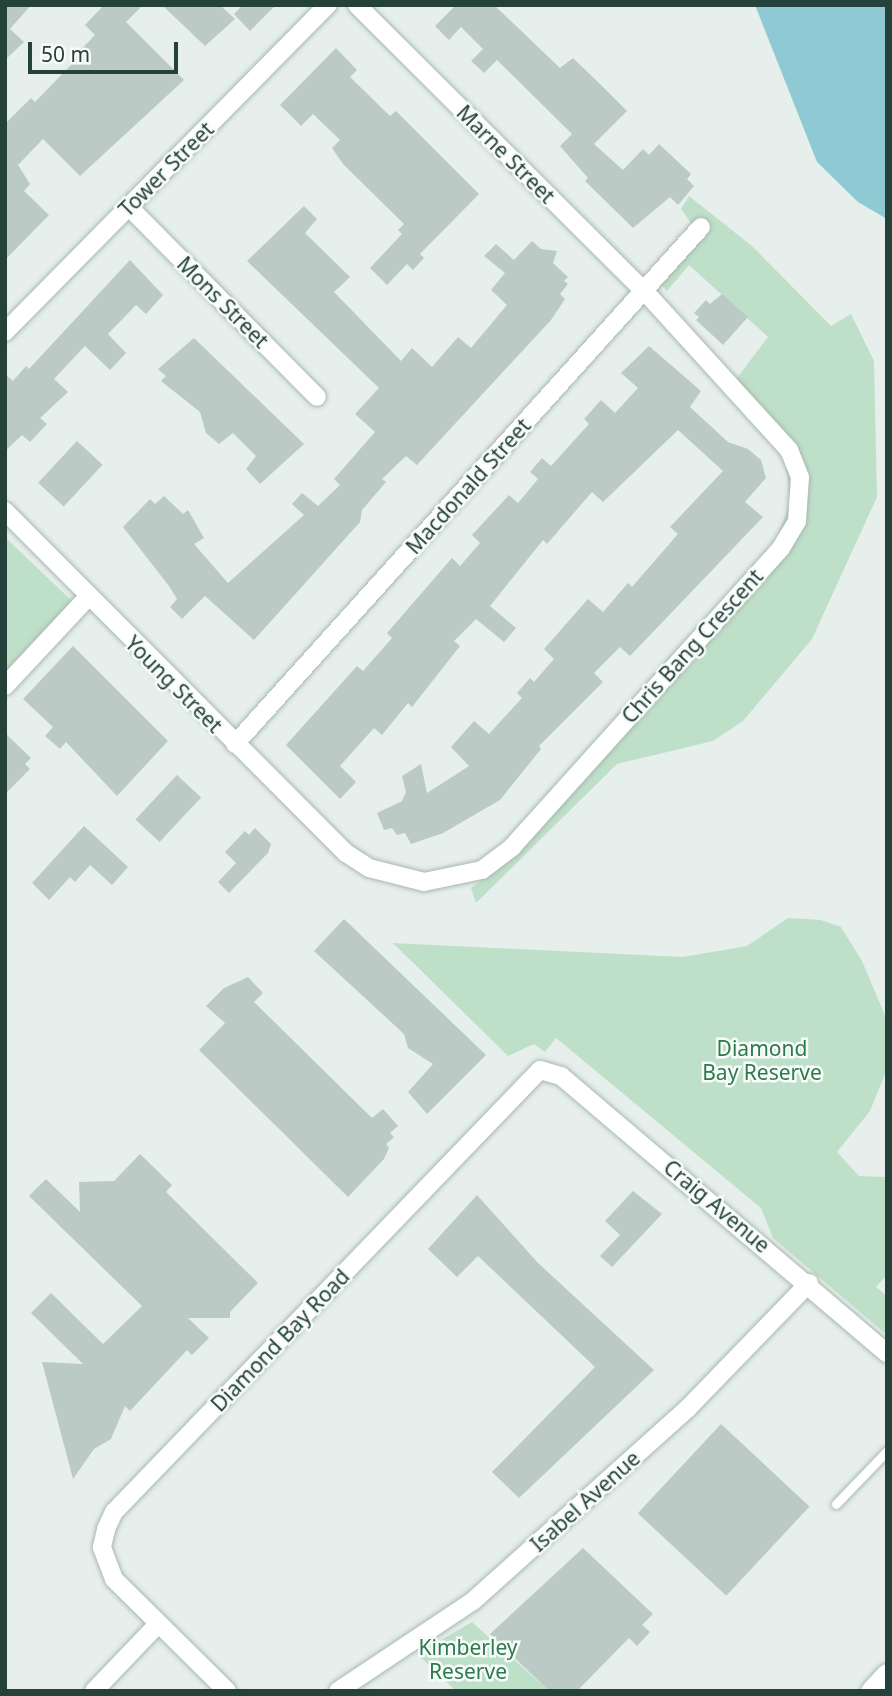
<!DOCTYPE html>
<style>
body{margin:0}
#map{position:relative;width:892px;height:1696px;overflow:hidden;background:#e6efeb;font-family:"Noto Sans",sans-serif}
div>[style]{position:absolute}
.green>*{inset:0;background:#bfe0c8}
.water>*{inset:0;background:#8ec9d4}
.building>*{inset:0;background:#bbcac4;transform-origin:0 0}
.roads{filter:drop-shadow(0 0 2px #a8b8b2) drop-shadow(0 0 2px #a8b8b2)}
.lane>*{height:9px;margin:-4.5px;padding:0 4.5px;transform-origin:4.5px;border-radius:4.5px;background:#fff}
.street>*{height:18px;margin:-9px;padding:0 9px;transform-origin:9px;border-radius:9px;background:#fff}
.secondary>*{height:21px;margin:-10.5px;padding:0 10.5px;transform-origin:10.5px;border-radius:10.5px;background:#fff}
span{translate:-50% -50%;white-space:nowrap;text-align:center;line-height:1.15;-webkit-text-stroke:5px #f7fbf9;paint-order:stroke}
.street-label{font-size:21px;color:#24423a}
.park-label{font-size:21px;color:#2d7a4b}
.frame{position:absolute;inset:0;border:7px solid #24423a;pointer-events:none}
.scale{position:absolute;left:28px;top:42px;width:150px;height:32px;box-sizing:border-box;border:4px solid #24423a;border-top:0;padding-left:9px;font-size:21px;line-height:24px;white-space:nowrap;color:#24423a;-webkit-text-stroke:5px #f7fbf9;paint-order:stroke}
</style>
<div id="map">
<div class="green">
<i style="clip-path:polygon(689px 196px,752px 246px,831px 326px,851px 314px,874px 361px,877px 497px,812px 639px,743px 721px,713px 741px,617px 764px,476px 903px,471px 888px,492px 872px,769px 559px,790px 503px,784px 447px,734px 382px,768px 337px,689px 265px,667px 291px,656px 279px,696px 230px,681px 209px)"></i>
<i style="clip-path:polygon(5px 537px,74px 603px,5px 678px)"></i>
<i style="clip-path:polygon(788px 918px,821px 920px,841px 927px,862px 961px,887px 1020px,887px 1069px,870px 1111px,837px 1152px,859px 1176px,887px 1177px,887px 1275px,876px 1287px,887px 1296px,887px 1335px,773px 1238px,761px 1208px,556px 1038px,545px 1052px,534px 1044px,508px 1056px,393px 943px,683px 957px,747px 946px)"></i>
<i style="clip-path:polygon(472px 1622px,549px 1691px,456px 1691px,417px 1654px)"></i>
</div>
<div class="water">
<i style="clip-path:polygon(755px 5px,887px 5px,887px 219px,858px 202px,817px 162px)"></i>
</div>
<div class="building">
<i style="clip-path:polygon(5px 5px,31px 5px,10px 29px,24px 42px,5px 60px)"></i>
<i style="clip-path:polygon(104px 5px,143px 5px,126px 22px,184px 80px,80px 176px,43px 139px,18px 165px,30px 184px,24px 191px,49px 215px,5px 260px,5px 124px,31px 98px,35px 102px,71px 65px,69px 62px,95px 35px,85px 25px)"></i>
<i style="clip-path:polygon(162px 5px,220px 5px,235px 19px,205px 46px)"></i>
<i style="clip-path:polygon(243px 5px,276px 5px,250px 31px,234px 14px)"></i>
<i style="clip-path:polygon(456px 5px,494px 5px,560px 68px,573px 58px,602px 86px,627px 111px,594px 144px,623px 170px,643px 149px,649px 155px,659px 144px,691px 174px,687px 179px,694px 186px,678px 205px,670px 197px,633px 228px,585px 181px,588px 178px,560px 146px,572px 134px,497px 60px,484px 73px,471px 61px,483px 49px,461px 27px,449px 40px,435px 26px)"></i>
<i style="clip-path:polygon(336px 48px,357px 70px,350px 77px,390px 116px,396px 111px,479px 194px,420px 254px,424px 258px,413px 270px,407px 264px,387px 285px,370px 268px,402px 234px,398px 230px,404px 224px,343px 164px,332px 148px,340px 140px,313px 114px,301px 126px,280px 105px)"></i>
<i style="clip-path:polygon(304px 206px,317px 219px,305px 233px,350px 277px,334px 292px,401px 361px,412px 348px,432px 367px,458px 337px,471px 348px,507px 305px,491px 290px,505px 273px,484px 256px,496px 244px,514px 260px,532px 241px,541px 249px,557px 251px,553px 263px,568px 277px,564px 281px,568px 284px,560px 294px,565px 299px,551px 320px,417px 465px,406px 456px,382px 479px,386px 482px,362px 510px,360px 522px,254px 640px,205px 596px,182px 619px,170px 607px,177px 599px,169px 586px,123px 527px,150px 499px,155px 504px,164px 496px,183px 514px,188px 510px,204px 538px,194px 544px,228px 583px,304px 515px,292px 504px,302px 493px,318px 506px,340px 485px,334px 479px,375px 432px,355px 414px,379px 388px,247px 261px)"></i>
<i style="clip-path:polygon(130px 260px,163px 295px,146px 314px,136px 305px,108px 334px,126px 353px,110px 370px,85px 346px,54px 379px,68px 392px,40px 418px,47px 424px,30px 442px,22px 435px,5px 451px,5px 374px,13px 381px,26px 366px,29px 369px)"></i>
<i style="clip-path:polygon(722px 294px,748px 317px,723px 345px,696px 320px,699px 317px,694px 313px,706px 300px,710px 304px)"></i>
<i style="clip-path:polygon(194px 338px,304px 444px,260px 484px,246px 469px,256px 456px,233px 433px,219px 444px,206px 433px,200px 412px,161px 381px,166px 376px,158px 369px)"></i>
<i style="clip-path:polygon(649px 346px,701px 391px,690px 407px,728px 442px,748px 449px,761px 460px,766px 478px,745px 502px,763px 517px,630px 656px,620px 647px,594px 673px,603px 682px,539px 746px,541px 749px,500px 800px,443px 833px,411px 844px,405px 833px,397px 835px,392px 828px,384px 830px,377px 813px,402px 801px,406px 792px,402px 776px,421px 764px,427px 793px,469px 766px,451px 747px,474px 721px,489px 734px,522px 698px,517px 693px,530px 678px,534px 682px,554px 659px,544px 649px,588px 599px,603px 612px,628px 583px,632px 587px,678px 534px,670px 527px,723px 471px,678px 430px,603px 502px,592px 492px,547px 544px,543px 540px,490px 606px,516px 628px,504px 642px,476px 619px,454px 641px,460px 646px,412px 707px,408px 703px,382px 735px,374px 728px,340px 766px,356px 782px,340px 799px,286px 745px,357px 666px,363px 671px,392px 638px,387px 633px,452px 558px,460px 566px,480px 543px,472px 535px,509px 495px,518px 503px,538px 479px,530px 472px,542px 458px,551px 466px,589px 424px,584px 419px,601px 400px,615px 413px,638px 388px,621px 373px)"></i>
<i style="left:77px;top:441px;width:35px;height:57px;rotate:43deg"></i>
<i style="clip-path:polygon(73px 646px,168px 741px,117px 796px,66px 742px,60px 749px,45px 736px,53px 727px,23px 699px)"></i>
<i style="clip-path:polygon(5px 733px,31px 758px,25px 764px,30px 769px,5px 794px)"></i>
<i style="left:177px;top:775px;width:33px;height:61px;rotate:43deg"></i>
<i style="clip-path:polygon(84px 826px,128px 867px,112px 885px,90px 865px,75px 882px,70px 877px,49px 900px,32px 883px)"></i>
<i style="clip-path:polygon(255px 828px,271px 844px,268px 853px,229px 893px,218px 882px,236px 863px,225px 852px,245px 831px,249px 835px)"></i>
<i style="clip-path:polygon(344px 919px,486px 1055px,427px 1114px,408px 1092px,433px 1064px,408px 1048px,404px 1034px,314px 951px)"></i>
<i style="clip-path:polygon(248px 977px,263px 993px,254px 1002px,372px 1118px,383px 1109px,398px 1126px,390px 1133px,394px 1137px,386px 1144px,389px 1148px,384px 1159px,348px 1197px,199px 1050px,225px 1023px,206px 1006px,224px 988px)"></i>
<i style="clip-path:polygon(140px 1154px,172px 1185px,166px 1192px,258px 1283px,230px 1312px,230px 1318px,188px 1318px,209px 1338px,192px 1355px,187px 1350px,130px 1411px,125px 1406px,111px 1439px,94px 1449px,73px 1479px,42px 1362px,83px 1364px,31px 1313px,51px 1293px,103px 1344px,142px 1306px,29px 1196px,46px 1179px,80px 1212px,79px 1182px,114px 1181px)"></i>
<i style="clip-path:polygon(633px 1191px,662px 1214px,612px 1267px,600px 1256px,620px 1235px,605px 1221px)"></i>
<i style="clip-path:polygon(477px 1195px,537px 1262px,654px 1370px,519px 1498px,492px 1472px,595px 1367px,478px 1256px,457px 1277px,428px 1249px)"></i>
<i style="left:721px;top:1424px;width:121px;height:122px;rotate:43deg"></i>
<i style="clip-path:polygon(583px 1548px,653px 1614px,642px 1625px,650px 1632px,637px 1646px,629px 1638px,577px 1691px,549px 1691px,490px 1634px)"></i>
</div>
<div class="roads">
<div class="lane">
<i style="left:836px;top:1504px;width:74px;rotate:-46.1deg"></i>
</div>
<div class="street">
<i style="left:129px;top:207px;width:267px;rotate:45.3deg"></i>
<i style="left:5px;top:332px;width:460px;rotate:-45.4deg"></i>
<i style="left:5px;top:511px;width:483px;rotate:45.1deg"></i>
<i style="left:346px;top:853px;width:27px;rotate:33deg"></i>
<i style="left:369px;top:868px;width:57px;rotate:14.3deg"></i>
<i style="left:424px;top:882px;width:59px;rotate:-11.7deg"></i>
<i style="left:482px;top:870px;width:38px;rotate:-37deg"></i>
<i style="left:512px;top:847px;width:402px;rotate:-48deg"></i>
<i style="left:781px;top:548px;width:31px;rotate:-59deg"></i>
<i style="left:797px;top:521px;width:44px;rotate:-86.1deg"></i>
<i style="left:800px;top:477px;width:29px;rotate:-112deg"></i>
<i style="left:789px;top:450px;width:214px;rotate:-132.3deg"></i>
<i style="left:645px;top:292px;width:407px;rotate:-135.1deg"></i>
<i style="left:5px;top:686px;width:120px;rotate:-47deg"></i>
<i style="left:235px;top:744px;width:696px;rotate:-47.97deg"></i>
<i style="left:94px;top:1691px;width:91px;rotate:-46.3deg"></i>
<i style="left:227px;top:1691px;width:159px;rotate:-135.3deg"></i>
<i style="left:114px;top:1579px;width:34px;rotate:-111deg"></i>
<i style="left:102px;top:1547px;width:18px;rotate:-77deg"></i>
<i style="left:106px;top:1529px;width:19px;rotate:-65deg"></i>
<i style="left:114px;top:1512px;width:614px;rotate:-46.06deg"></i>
<i style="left:540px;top:1070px;width:22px;rotate:16deg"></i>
<i style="left:561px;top:1076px;width:428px;rotate:40.4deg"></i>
<i style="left:338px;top:1691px;width:162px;rotate:-33.7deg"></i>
<i style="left:473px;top:1601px;width:289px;rotate:-41.9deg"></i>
<i style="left:688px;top:1408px;width:174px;rotate:-45.9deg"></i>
</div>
<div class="secondary">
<i style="left:871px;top:1691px;width:23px;rotate:-47deg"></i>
</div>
</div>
<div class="street-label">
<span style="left:506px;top:154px;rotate:45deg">Marne Street</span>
<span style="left:166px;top:169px;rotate:-45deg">Tower Street</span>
<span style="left:223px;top:302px;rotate:45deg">Mons Street</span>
<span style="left:468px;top:486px;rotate:-48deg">Macdonald Street</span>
<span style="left:692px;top:646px;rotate:-48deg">Chris Bang Crescent</span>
<span style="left:174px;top:684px;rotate:45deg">Young Street</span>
<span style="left:717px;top:1206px;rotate:40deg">Craig Avenue</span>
<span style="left:280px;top:1340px;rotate:-46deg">Diamond Bay Road</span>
<span style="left:585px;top:1501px;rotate:-42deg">Isabel Avenue</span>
</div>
<div class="park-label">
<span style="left:762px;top:1060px">Diamond<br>Bay Reserve</span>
<span style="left:468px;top:1659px">Kimberley<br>Reserve</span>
</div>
<div class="frame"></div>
<div class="scale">50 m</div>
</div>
